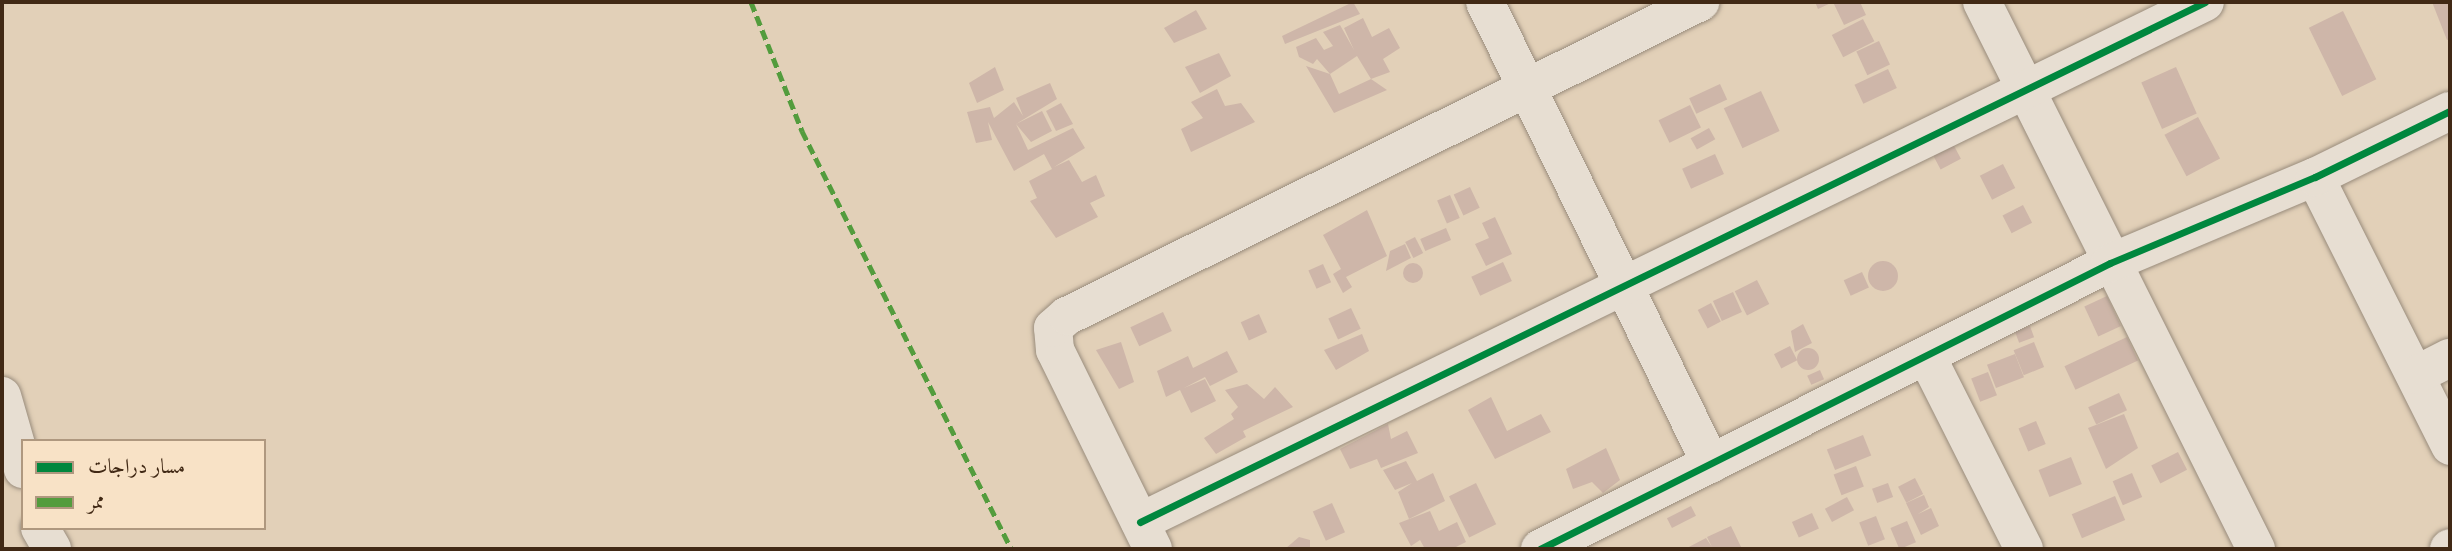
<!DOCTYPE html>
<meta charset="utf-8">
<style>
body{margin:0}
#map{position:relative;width:2452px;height:551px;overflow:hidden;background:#e2d0b8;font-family:"IM FELL English",Amiri,serif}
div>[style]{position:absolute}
.building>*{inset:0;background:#ceb6a9;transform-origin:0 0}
.round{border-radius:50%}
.roads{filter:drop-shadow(0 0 2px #998c7c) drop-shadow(0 0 2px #998c7c)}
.minor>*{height:38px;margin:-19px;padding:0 19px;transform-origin:19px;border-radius:19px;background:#e7ded2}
.quiet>*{height:5px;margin-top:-2.5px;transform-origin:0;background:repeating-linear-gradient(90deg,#539c3d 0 10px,transparent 0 15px)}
.cycleway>*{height:7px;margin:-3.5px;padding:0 3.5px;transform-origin:3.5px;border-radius:3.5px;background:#00873e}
span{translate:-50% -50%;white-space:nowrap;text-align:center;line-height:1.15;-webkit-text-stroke:7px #f8e2c6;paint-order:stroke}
.frame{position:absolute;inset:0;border:4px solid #412915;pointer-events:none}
.legend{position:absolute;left:21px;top:439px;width:245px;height:91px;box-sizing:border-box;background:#f8e2c6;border:2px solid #af987f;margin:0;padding:9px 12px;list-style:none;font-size:21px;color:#412915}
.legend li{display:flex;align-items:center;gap:14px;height:35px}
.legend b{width:35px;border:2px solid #af987f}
</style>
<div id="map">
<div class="building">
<i style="clip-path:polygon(1353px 2px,1360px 14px,1285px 44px,1282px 36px)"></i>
<i style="clip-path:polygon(1815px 2px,1860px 2px,1866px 15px,1844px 25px,1833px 2px,1818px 9px)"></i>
<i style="clip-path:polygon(2432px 2px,2450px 2px,2450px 39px,2447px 40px)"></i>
<i style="clip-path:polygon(1196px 10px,1207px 29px,1174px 43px,1164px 28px)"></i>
<i style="left:2343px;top:11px;width:76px;height:38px;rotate:64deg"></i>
<i style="clip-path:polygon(1363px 18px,1372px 37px,1389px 28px,1400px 48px,1383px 59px,1390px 72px,1371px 79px,1387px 90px,1334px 113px,1306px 66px,1330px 74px,1339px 94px,1371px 79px,1357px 56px,1330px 74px,1317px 59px,1313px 64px,1299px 57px,1296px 47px,1316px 38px,1324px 50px,1333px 46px,1323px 32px,1340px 25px,1354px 50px,1344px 28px)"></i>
<i style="left:1863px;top:19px;width:25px;height:35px;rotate:63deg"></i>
<i style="left:1879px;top:41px;width:26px;height:25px;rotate:65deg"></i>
<i style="clip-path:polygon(1219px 53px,1231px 76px,1200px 93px,1185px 67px)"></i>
<i style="clip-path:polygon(995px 67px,1004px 90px,977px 103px,969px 83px)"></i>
<i style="left:2176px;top:67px;width:51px;height:38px;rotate:66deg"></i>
<i style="left:1888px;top:69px;width:21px;height:37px;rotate:65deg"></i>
<i style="clip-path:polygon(1050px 83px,1057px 99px,1016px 124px,1042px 111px,1052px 131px,1031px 142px,1016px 124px,1028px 150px,1073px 128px,1085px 148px,1054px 167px,1069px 160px,1082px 182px,1096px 175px,1105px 196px,1090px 203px,1098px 217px,1056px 238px,1030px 201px,1037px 198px,1029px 181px,1052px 169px,1044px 154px,1014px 171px,988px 122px,992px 140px,976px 143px,967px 112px,990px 107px,994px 118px,1014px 102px,1023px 116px,1016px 98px)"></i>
<i style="left:1720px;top:84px;width:17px;height:34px;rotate:65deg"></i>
<i style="clip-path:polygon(1217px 89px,1225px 106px,1241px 103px,1255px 122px,1191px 152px,1181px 129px,1203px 118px,1191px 102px)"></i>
<i style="left:1761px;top:91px;width:44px;height:41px;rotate:65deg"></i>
<i style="clip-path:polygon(1061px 103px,1073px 124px,1056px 131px,1046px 111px)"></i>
<i style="left:1690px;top:105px;width:25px;height:35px;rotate:64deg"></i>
<i style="left:2198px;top:117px;width:47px;height:38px;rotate:62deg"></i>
<i style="left:1709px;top:128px;width:13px;height:21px;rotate:61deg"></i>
<i style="left:1952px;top:142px;width:19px;height:23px;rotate:62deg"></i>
<i style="left:1715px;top:154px;width:22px;height:36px;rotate:66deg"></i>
<i style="left:2003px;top:164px;width:27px;height:26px;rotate:63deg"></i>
<i style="left:1470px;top:187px;width:23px;height:18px;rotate:65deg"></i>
<i style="left:1450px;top:195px;width:25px;height:14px;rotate:67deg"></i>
<i style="left:2023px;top:205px;width:20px;height:23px;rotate:63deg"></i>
<i style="clip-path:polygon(1367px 210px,1387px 256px,1346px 277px,1352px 287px,1343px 293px,1333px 274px,1341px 269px,1323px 235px)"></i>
<i style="clip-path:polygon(1495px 217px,1512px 254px,1486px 266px,1475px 244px,1489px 238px,1482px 223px)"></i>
<i style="left:1446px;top:228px;width:13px;height:28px;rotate:67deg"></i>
<i style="left:1415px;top:237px;width:18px;height:11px;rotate:63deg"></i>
<i style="clip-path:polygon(1405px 244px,1411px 258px,1386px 271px,1390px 251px)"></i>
<i class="round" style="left:1868px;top:261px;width:30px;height:30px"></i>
<i style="left:1503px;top:262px;width:21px;height:35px;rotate:65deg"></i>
<i class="round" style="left:1403px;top:263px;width:20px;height:20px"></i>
<i style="left:1323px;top:264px;width:20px;height:16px;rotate:66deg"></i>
<i style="left:1862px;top:272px;width:17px;height:20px;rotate:66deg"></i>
<i style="left:1757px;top:280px;width:27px;height:25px;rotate:63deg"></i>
<i style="left:1733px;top:292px;width:22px;height:22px;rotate:66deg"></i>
<i style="left:2107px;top:296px;width:33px;height:25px;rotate:65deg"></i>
<i style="left:1711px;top:303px;width:21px;height:15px;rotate:62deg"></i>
<i style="left:1351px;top:308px;width:23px;height:25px;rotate:65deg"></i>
<i style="left:1163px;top:312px;width:21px;height:36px;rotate:65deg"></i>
<i style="left:1259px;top:314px;width:20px;height:20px;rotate:66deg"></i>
<i style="clip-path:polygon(1803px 324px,1812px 343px,1795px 352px,1791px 331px)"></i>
<i style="left:2030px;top:326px;width:12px;height:16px;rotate:70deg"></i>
<i style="clip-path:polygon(1362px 334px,1369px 351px,1336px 370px,1324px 350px)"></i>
<i style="left:2127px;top:337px;width:26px;height:69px;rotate:65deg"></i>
<i style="clip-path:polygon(1121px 342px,1134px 382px,1119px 389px,1096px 350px)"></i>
<i style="left:2034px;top:342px;width:27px;height:22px;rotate:68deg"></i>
<i style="left:1790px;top:346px;width:16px;height:18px;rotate:63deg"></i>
<i class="round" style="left:1797px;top:348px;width:22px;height:22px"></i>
<i style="clip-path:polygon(1227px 351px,1238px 372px,1210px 386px,1205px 377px,1184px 388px,1205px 379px,1216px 401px,1191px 413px,1180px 390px,1166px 397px,1157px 371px,1188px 356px,1193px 368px)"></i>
<i style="left:2015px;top:354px;width:25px;height:30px;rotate:69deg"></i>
<i style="left:1820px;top:370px;width:10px;height:14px;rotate:66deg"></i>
<i style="left:1988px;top:372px;width:25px;height:18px;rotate:69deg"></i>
<i style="clip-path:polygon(1247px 384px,1264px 399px,1275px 387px,1293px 407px,1243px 431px,1246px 437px,1216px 454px,1204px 438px,1234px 419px,1231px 414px,1238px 407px,1225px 390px)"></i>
<i style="left:2119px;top:393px;width:19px;height:34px;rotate:65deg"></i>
<i style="clip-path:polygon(1491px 397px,1507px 431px,1541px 414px,1551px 432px,1495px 459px,1468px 410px)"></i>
<i style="clip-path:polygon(2124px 414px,2138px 448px,2106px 469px,2088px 428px)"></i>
<i style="left:2036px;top:421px;width:25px;height:19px;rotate:67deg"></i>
<i style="clip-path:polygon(1388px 424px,1391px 439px,1407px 431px,1418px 453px,1381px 468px,1377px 459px,1350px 469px,1340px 449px)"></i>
<i style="left:1863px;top:435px;width:22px;height:39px;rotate:68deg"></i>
<i style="clip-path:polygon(1606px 448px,1620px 480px,1603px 493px,1592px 482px,1573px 489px,1566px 469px)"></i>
<i style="left:2178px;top:452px;width:20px;height:30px;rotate:63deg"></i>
<i style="left:2071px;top:457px;width:29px;height:35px;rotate:68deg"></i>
<i style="clip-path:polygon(1406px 461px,1417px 481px,1433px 473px,1445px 501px,1409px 519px,1398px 492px,1412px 483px,1395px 490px,1383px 470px)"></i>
<i style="left:1856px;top:466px;width:22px;height:24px;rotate:69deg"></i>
<i style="left:2132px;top:473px;width:26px;height:21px;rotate:67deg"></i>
<i style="left:1915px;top:478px;width:18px;height:19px;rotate:63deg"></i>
<i style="left:1476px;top:483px;width:46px;height:30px;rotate:64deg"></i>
<i style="left:1888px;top:483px;width:15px;height:17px;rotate:70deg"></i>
<i style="clip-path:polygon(1924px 495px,1929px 507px,1918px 514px,1931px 508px,1939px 526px,1921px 535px,1906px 503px)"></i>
<i style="left:2115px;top:496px;width:26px;height:47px;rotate:67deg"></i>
<i style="left:1847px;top:497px;width:15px;height:25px;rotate:62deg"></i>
<i style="left:1332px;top:503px;width:32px;height:21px;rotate:66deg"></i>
<i style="left:1691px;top:506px;width:11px;height:27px;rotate:63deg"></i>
<i style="clip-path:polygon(1430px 511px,1439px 531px,1457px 522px,1466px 542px,1452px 549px,1425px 549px,1420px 540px,1411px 546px,1399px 523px)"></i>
<i style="left:1812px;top:513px;width:17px;height:22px;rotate:66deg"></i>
<i style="left:1876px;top:516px;width:25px;height:18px;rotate:69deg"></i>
<i style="left:1907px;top:521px;width:23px;height:18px;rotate:67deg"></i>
<i style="clip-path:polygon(1731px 526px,1742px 549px,1685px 549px,1706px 538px,1712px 547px,1707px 537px)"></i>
<i style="clip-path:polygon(1299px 537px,1310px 540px,1310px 549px,1285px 549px)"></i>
</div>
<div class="roads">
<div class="minor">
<i style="left:1485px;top:2px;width:514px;rotate:63.93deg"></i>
<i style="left:1982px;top:2px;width:612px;rotate:63.39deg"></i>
<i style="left:2315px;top:177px;width:301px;rotate:63.3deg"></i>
<i style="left:1928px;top:359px;width:213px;rotate:63.2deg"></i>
<i style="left:2416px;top:375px;width:38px;rotate:-27deg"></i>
<i style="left:2px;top:396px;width:76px;rotate:74deg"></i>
<i style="left:1140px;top:522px;width:1185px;rotate:-26.02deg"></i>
<i style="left:40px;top:528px;width:24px;rotate:60deg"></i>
<i style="left:1153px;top:549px;width:222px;rotate:-116.2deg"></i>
<i style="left:1055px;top:350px;width:22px;rotate:-95deg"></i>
<i style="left:1053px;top:328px;width:18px;rotate:-41deg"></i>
<i style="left:1067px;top:316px;width:707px;rotate:-26.38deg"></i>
<i style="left:1540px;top:549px;width:638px;rotate:-26.65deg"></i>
<i style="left:2110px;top:263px;width:222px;rotate:-22.8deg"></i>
<i style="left:2315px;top:177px;width:150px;rotate:-26.1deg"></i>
<i style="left:2449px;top:549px;width:1px;rotate:-45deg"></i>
</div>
</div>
<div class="quiet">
<i style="left:751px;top:2px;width:139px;rotate:68.4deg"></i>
<i style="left:802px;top:131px;width:467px;rotate:63.4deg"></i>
</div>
<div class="cycleway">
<i style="left:1140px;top:522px;width:1185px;rotate:-26.02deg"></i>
<i style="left:1540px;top:549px;width:638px;rotate:-26.65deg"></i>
<i style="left:2110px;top:263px;width:222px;rotate:-22.8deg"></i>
<i style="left:2315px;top:177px;width:150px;rotate:-26.1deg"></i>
</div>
<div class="frame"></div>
<ul class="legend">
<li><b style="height:9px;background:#00873e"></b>مسار دراجات</li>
<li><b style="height:9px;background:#539c3d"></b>ممر</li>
</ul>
</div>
